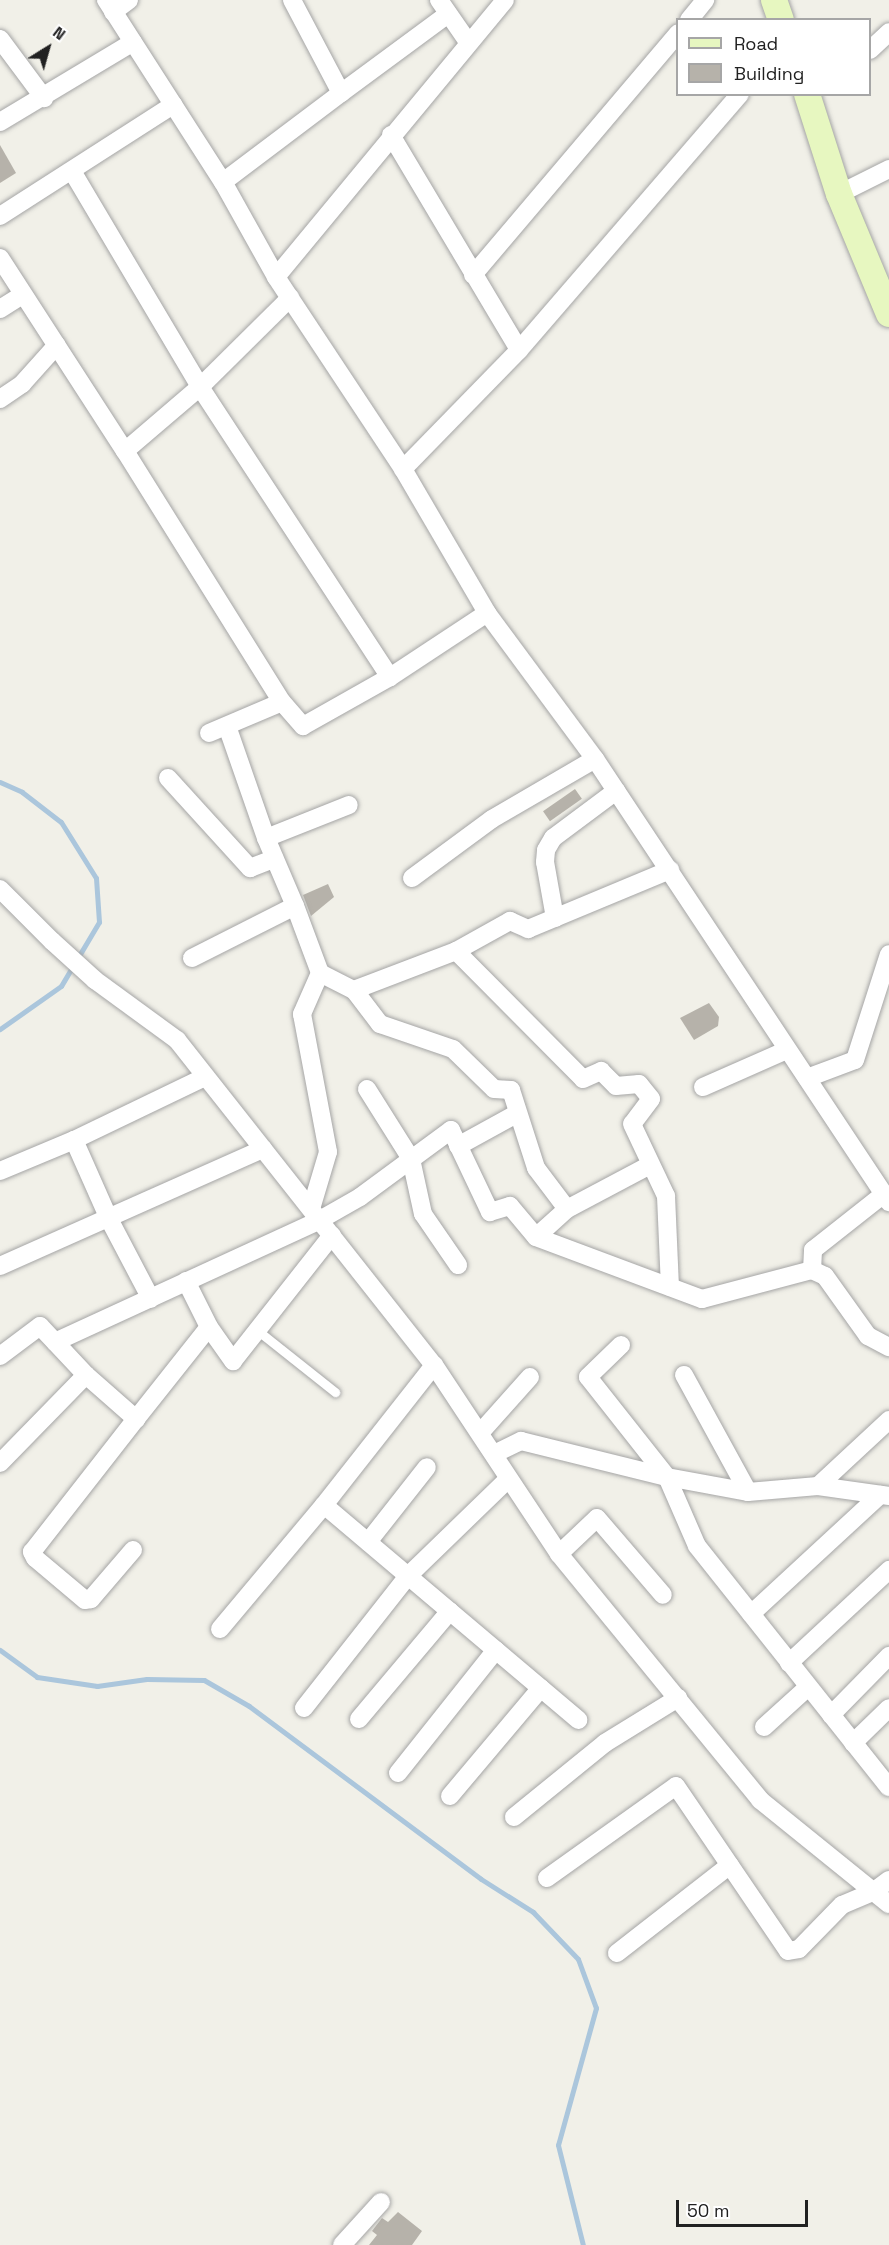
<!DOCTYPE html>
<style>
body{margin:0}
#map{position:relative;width:889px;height:2245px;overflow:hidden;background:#f1f0e8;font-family:"Space Grotesk",sans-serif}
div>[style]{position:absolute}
.stream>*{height:5px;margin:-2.5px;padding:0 2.5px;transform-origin:2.5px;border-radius:2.5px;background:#abc6dc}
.building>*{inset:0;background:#b6b2aa;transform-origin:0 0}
.roads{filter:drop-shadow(0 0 2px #a5a5a5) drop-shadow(0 0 2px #a5a5a5)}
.lane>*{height:9px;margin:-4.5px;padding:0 4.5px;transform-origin:4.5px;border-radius:4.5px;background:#fff}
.street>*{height:18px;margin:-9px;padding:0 9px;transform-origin:9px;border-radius:9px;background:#fff}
.secondary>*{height:26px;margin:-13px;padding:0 13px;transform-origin:13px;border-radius:13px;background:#e7f7c0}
span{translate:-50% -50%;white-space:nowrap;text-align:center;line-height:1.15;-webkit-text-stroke:4.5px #fff;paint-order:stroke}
.legend{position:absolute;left:676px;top:18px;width:195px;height:78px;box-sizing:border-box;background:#fff;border:2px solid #a6a6a6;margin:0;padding:8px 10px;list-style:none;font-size:18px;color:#212121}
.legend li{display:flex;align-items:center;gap:12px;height:30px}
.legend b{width:30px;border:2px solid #a6a6a6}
.north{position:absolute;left:18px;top:18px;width:60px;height:60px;-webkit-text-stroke:4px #fff;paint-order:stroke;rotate:37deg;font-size:16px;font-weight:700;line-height:24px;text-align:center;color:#212121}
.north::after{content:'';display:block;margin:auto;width:21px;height:27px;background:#212121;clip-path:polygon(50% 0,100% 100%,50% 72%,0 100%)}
.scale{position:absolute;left:676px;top:2200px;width:132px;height:27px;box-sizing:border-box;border:3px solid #212121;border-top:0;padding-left:8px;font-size:18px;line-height:21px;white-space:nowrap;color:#212121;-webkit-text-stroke:4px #fff;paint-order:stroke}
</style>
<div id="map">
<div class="stream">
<i style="left:0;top:782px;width:24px;rotate:24deg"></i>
<i style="left:22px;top:792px;width:49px;rotate:37.6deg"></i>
<i style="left:61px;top:822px;width:66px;rotate:58deg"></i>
<i style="left:96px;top:878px;width:44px;rotate:86.1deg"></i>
<i style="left:99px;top:922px;width:74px;rotate:120.7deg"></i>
<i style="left:61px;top:986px;width:75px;rotate:144.8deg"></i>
<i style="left:0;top:1650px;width:46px;rotate:36.1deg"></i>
<i style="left:37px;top:1677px;width:61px;rotate:8.5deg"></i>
<i style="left:97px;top:1686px;width:50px;rotate:-8deg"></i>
<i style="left:147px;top:1679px;width:57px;rotate:1deg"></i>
<i style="left:204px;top:1680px;width:52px;rotate:30deg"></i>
<i style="left:249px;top:1706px;width:289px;rotate:36.7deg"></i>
<i style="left:481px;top:1879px;width:62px;rotate:32.4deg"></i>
<i style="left:533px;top:1912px;width:65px;rotate:46.2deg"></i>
<i style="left:578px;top:1959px;width:52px;rotate:69.8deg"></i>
<i style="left:596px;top:2008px;width:142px;rotate:105.5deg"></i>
<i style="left:558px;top:2145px;width:103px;rotate:76deg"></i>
</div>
<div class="building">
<i style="clip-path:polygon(0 145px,16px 173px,0 183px)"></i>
<i style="left:575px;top:789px;width:12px;height:39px;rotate:55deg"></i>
<i style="clip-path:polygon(328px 884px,334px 897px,311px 916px,303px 895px)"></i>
<i style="clip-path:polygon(709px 1003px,719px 1017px,718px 1026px,694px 1040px,680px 1018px)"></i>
<i style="clip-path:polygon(398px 2212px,422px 2231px,412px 2245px,369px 2245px,377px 2235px,372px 2231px,382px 2218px,388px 2222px)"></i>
</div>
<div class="roads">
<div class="lane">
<i style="left:257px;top:1330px;width:100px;rotate:38.5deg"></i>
</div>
<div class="street">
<i style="left:106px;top:0;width:216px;rotate:57.3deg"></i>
<i style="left:223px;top:182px;width:109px;rotate:60.8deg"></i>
<i style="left:276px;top:277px;width:230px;rotate:56.5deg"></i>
<i style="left:403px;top:469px;width:167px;rotate:59.7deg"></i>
<i style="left:487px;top:613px;width:182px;rotate:53.5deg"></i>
<i style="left:595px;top:759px;width:532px;rotate:56.43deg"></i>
<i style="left:439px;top:0;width:51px;rotate:55.4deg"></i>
<i style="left:113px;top:12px;width:20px;rotate:-37deg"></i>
<i style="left:689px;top:20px;width:26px;rotate:-51deg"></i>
<i style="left:0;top:39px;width:74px;rotate:53.3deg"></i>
<i style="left:870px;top:50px;width:26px;rotate:-43deg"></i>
<i style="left:341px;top:93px;width:133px;rotate:-36.4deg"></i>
<i style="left:0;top:122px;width:155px;rotate:-31deg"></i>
<i style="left:391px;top:135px;width:250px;rotate:59.2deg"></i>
<i style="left:72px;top:171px;width:251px;rotate:59.3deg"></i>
<i style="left:200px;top:387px;width:347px;rotate:56.8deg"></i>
<i style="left:223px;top:182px;width:148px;rotate:-37deg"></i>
<i style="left:341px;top:93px;width:105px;rotate:-117.8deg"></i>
<i style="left:839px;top:194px;width:56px;rotate:-26.6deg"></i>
<i style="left:0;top:216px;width:206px;rotate:-32.7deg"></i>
<i style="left:0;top:258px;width:230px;rotate:57.1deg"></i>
<i style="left:125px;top:451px;width:296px;rotate:58deg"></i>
<i style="left:282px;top:702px;width:32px;rotate:49deg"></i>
<i style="left:303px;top:726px;width:100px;rotate:-29.4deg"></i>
<i style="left:390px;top:677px;width:116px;rotate:-33.4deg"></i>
<i style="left:473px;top:275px;width:317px;rotate:-49.7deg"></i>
<i style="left:276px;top:277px;width:359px;rotate:-50.4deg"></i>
<i style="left:0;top:309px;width:26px;rotate:-32deg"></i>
<i style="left:0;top:399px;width:27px;rotate:-34deg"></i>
<i style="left:22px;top:384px;width:52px;rotate:-48.1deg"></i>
<i style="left:125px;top:451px;width:99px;rotate:-40.5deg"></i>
<i style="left:200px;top:387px;width:127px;rotate:-44.7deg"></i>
<i style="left:403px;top:469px;width:166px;rotate:-45.7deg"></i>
<i style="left:519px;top:350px;width:338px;rotate:-49.2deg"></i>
<i style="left:227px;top:726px;width:119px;rotate:70.8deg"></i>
<i style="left:266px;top:838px;width:74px;rotate:66.9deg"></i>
<i style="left:295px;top:906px;width:72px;rotate:69.5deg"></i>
<i style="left:320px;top:973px;width:45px;rotate:113.7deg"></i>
<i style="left:302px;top:1014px;width:140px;rotate:79.3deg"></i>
<i style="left:328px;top:1152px;width:59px;rotate:106.6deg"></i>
<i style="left:209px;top:733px;width:79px;rotate:-23deg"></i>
<i style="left:168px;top:778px;width:122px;rotate:47.7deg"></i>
<i style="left:250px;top:868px;width:26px;rotate:-21deg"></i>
<i style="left:266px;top:838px;width:89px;rotate:-21.7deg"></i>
<i style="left:412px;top:878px;width:99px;rotate:-36.4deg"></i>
<i style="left:492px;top:819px;width:119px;rotate:-30.2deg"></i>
<i style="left:0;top:889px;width:74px;rotate:45deg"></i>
<i style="left:52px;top:941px;width:58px;rotate:42.2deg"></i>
<i style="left:95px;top:980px;width:102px;rotate:36.2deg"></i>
<i style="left:177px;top:1040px;width:414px;rotate:51.7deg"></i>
<i style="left:434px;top:1365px;width:227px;rotate:56.5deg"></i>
<i style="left:559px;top:1554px;width:318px;rotate:50.7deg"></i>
<i style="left:760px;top:1800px;width:166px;rotate:38.9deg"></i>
<i style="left:555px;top:918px;width:57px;rotate:-100.1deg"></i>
<i style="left:545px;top:862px;width:12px;rotate:-85deg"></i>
<i style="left:546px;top:850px;width:14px;rotate:-60deg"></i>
<i style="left:553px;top:838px;width:79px;rotate:-36.7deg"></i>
<i style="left:456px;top:951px;width:180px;rotate:45.2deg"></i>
<i style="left:583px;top:1079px;width:20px;rotate:-24deg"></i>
<i style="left:601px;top:1071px;width:21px;rotate:45deg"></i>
<i style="left:616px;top:1086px;width:23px;rotate:-5deg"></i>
<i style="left:639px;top:1084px;width:19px;rotate:51deg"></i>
<i style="left:651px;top:1099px;width:31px;rotate:127deg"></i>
<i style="left:632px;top:1124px;width:80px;rotate:64.7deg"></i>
<i style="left:666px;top:1196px;width:91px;rotate:87.5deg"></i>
<i style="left:192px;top:958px;width:115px;rotate:-26.8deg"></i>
<i style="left:320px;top:973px;width:38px;rotate:27deg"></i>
<i style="left:354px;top:990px;width:109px;rotate:-20.9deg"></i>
<i style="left:456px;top:951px;width:62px;rotate:-29.1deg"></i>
<i style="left:510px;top:921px;width:20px;rotate:24deg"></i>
<i style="left:528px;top:929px;width:154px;rotate:-22.6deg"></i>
<i style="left:354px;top:990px;width:43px;rotate:52.6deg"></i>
<i style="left:380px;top:1024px;width:77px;rotate:18.9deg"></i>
<i style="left:453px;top:1049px;width:57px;rotate:44.3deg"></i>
<i style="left:494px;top:1089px;width:17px;rotate:3deg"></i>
<i style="left:511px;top:1090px;width:82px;rotate:72.2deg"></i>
<i style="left:536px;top:1168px;width:51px;rotate:52.9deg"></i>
<i style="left:807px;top:1078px;width:51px;rotate:-20.6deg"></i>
<i style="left:855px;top:1060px;width:111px;rotate:-72.2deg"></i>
<i style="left:703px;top:1087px;width:92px;rotate:-23.8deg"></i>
<i style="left:367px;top:1089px;width:83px;rotate:57.8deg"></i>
<i style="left:411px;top:1159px;width:56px;rotate:77.7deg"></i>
<i style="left:423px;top:1214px;width:62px;rotate:55.5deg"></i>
<i style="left:74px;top:1140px;width:86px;rotate:66.1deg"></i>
<i style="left:109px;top:1219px;width:90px;rotate:62.3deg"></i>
<i style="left:458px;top:1146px;width:68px;rotate:-28.8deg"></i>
<i style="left:0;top:1171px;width:80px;rotate:-22.7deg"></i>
<i style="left:74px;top:1140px;width:145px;rotate:-25.7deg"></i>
<i style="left:536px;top:1237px;width:42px;rotate:-42.1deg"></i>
<i style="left:567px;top:1209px;width:94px;rotate:-27.9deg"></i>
<i style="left:0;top:1266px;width:288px;rotate:-24deg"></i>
<i style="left:812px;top:1270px;width:20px;rotate:-87deg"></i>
<i style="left:813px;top:1250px;width:90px;rotate:-38.3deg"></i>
<i style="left:186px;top:1281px;width:51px;rotate:63.4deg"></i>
<i style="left:209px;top:1327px;width:42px;rotate:54.8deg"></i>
<i style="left:233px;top:1361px;width:160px;rotate:-51.8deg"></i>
<i style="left:55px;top:1342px;width:289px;rotate:-24.7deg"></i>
<i style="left:318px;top:1221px;width:48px;rotate:-29.7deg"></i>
<i style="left:360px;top:1197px;width:113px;rotate:-36.4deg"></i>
<i style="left:451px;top:1130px;width:91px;rotate:64.6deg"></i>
<i style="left:490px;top:1212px;width:21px;rotate:-17deg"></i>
<i style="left:510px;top:1206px;width:40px;rotate:50deg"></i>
<i style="left:536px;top:1237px;width:177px;rotate:20.5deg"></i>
<i style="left:702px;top:1299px;width:114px;rotate:-14.8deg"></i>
<i style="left:812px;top:1270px;width:14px;rotate:25deg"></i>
<i style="left:825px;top:1276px;width:74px;rotate:54.4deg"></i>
<i style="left:868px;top:1336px;width:24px;rotate:28deg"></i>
<i style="left:621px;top:1345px;width:46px;rotate:135.9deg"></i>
<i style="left:588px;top:1377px;width:127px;rotate:51.7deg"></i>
<i style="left:667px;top:1477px;width:75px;rotate:66.5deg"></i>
<i style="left:697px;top:1546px;width:308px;rotate:51.5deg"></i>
<i style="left:0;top:1356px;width:50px;rotate:-36.9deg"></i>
<i style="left:40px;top:1326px;width:67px;rotate:46.8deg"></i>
<i style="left:86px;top:1375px;width:67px;rotate:41.3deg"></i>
<i style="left:136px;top:1419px;width:117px;rotate:-51.6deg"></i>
<i style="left:684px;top:1375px;width:133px;rotate:61.3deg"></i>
<i style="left:480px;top:1433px;width:75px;rotate:-48.2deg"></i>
<i style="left:494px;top:1454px;width:30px;rotate:-26deg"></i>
<i style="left:521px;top:1441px;width:150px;rotate:13.9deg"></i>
<i style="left:667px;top:1477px;width:82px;rotate:10.5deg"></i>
<i style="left:748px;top:1492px;width:70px;rotate:-4.9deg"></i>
<i style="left:818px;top:1486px;width:72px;rotate:8deg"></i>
<i style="left:0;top:1463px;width:123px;rotate:-45.7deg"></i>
<i style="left:818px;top:1486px;width:97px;rotate:-42.9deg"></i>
<i style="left:324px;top:1505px;width:333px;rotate:40.2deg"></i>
<i style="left:368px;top:1542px;width:95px;rotate:-51.8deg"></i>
<i style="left:133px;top:1550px;width:65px;rotate:130.6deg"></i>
<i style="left:91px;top:1599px;width:6px;rotate:171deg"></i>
<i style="left:85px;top:1600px;width:65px;rotate:-140deg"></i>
<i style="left:35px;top:1558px;width:7px;rotate:-117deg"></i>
<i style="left:32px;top:1552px;width:169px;rotate:-52deg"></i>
<i style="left:559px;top:1554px;width:52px;rotate:-43.5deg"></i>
<i style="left:597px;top:1518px;width:101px;rotate:49.4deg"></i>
<i style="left:751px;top:1614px;width:176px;rotate:-42.7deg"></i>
<i style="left:220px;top:1629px;width:162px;rotate:-50deg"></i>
<i style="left:324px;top:1505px;width:178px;rotate:-51.8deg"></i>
<i style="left:789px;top:1663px;width:137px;rotate:-42.9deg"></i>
<i style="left:304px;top:1708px;width:168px;rotate:-51.8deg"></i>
<i style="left:408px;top:1576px;width:139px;rotate:-44.1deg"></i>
<i style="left:831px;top:1715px;width:83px;rotate:-45.5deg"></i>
<i style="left:359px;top:1719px;width:141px;rotate:-49.9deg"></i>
<i style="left:764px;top:1727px;width:59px;rotate:-42.3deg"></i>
<i style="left:853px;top:1743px;width:50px;rotate:-44.2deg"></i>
<i style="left:398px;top:1773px;width:157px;rotate:-51.5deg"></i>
<i style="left:450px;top:1796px;width:141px;rotate:-49.9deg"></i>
<i style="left:514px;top:1817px;width:117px;rotate:-39.1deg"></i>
<i style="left:605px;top:1743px;width:86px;rotate:-31.7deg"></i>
<i style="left:547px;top:1878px;width:158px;rotate:-35.5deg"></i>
<i style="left:676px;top:1786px;width:199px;rotate:55.8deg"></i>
<i style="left:788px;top:1951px;width:11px;rotate:-10deg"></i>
<i style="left:799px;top:1949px;width:62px;rotate:-45.7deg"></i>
<i style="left:842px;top:1905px;width:34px;rotate:-23deg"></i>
<i style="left:873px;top:1892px;width:20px;rotate:-37deg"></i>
<i style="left:617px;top:1953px;width:143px;rotate:-37.9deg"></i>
<i style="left:342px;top:2245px;width:58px;rotate:-47.8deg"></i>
</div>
<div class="secondary">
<i style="left:774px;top:0;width:21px;rotate:71deg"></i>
<i style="left:807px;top:94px;width:105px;rotate:72.3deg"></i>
<i style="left:839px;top:194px;width:130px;rotate:67.4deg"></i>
</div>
</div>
<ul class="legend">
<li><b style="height:8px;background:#e7f7c0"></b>Road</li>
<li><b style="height:16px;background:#b6b2aa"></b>Building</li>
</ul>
<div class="north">N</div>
<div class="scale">50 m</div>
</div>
